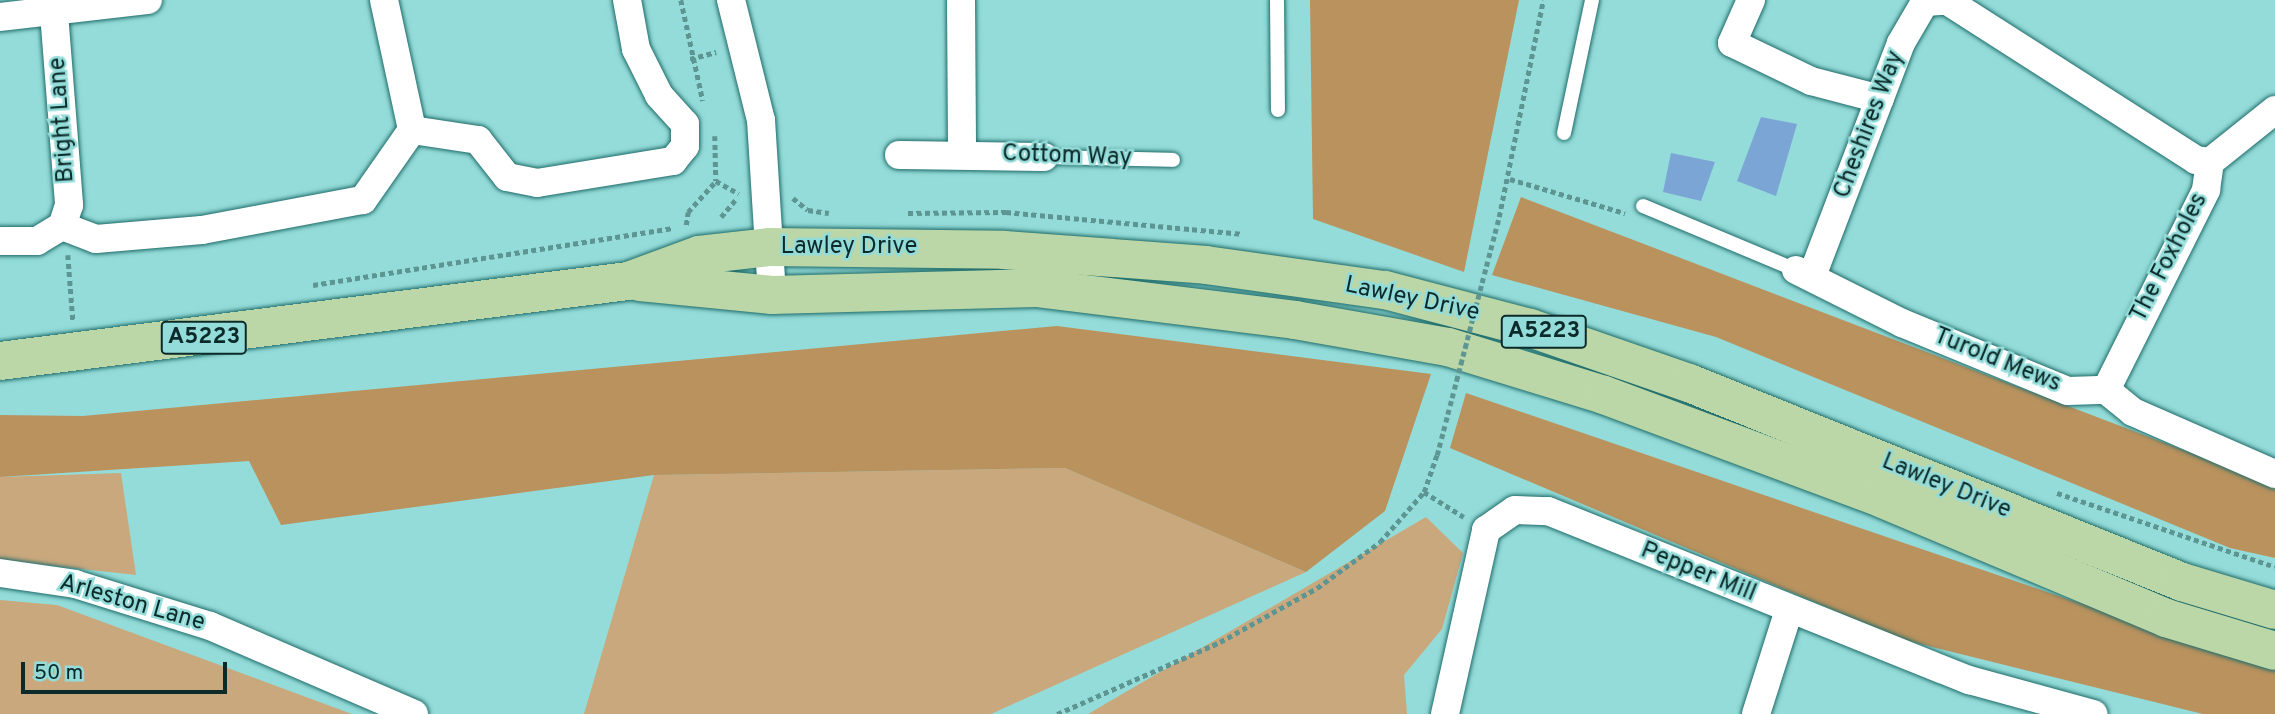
<!DOCTYPE html>
<style>
body{margin:0}
#map{position:relative;width:2275px;height:714px;overflow:hidden;background:#94dcd9;font-family:Overpass,sans-serif}
div>[style]{position:absolute}
.green>*{inset:0;background:#caa87d}
.forest>*{inset:0;background:#ba925e}
.building>*{inset:0;background:#7ba5d5}
.path>*{height:4.5px;margin-top:-2.25px;transform-origin:0;background:repeating-linear-gradient(90deg,#5d9593 0 5px,transparent 0 8.5px)}
.roads{filter:drop-shadow(0 0 2px #1f6c6a) drop-shadow(0 0 2px #1f6c6a)}
.service>*{height:14px;margin:-7px;padding:0 7px;transform-origin:7px;border-radius:7px;background:#fff}
.minor>*{height:28px;margin:-14px;padding:0 14px;transform-origin:14px;border-radius:14px;background:#fff}
.primary>*{height:38px;margin:-19px;padding:0 19px;transform-origin:19px;border-radius:19px;background:#bcd7a7}
.path-bridge>*{height:4.5px;margin-top:-2.25px;transform-origin:0;background:repeating-linear-gradient(90deg,#5d9593 0 5px,transparent 0 8.5px)}
span{translate:-50% -50%;white-space:nowrap;text-align:center;line-height:1.15;-webkit-text-stroke:5px #94dcd9;paint-order:stroke}
.shield-label span{padding:2px 5px;background:#94dcd9;border:2px solid;border-radius:5px;-webkit-text-stroke-width:0}
.shield-label{font-size:23px;color:#0b2a29;font-weight:700}
.street-label{font-size:24px;color:#0b2a29}
.scale{position:absolute;left:21px;top:662px;width:206px;height:32px;box-sizing:border-box;border:4px solid #0b2a29;border-top:0;padding-left:9px;font-size:21px;line-height:24px;white-space:nowrap;color:#0b2a29;-webkit-text-stroke:5px #94dcd9;paint-order:stroke}
</style>
<div id="map">
<div class="green">
<i style="clip-path:polygon(1065px 468px,1306px 572px,991px 714px,584px 714px,654px 475px)"></i>
<i style="clip-path:polygon(121px 473px,136px 575px,0 560px,0 477px)"></i>
<i style="clip-path:polygon(1426px 517px,1463px 553px,1442px 629px,1404px 675px,1407px 714px,1088px 714px)"></i>
<i style="clip-path:polygon(0 600px,57px 605px,352px 714px,0 714px)"></i>
</div>
<div class="forest">
<i style="clip-path:polygon(1310px 0,1519px 0,1464px 272px,1313px 219px)"></i>
<i style="clip-path:polygon(1521px 197px,2275px 485px,2275px 558px,2230px 548px,1716px 337px,1492px 275px)"></i>
<i style="clip-path:polygon(1057px 326px,1431px 374px,1385px 511px,1306px 572px,1065px 468px,654px 475px,281px 525px,249px 461px,0 477px,0 415px,83px 416px)"></i>
<i style="clip-path:polygon(1466px 393px,2275px 670px,2275px 714px,2203px 714px,1904px 640px,1450px 448px)"></i>
</div>
<div class="building">
<i style="clip-path:polygon(1761px 117px,1797px 124px,1776px 196px,1737px 181px)"></i>
<i style="clip-path:polygon(1671px 153px,1715px 162px,1701px 201px,1663px 192px)"></i>
</div>
<div class="path">
<i style="left:681px;top:0;width:103px;rotate:77.7deg"></i>
<i style="left:690px;top:59px;width:27px;rotate:-15deg"></i>
<i style="left:715px;top:136px;width:45px;rotate:88.7deg"></i>
<i style="left:716px;top:181px;width:26px;rotate:29deg"></i>
<i style="left:1510px;top:179px;width:120px;rotate:16.5deg"></i>
<i style="left:793px;top:198px;width:19px;rotate:39deg"></i>
<i style="left:808px;top:210px;width:21px;rotate:8deg"></i>
<i style="left:908px;top:213px;width:98px;rotate:-0.6deg"></i>
<i style="left:1006px;top:212px;width:236px;rotate:5.3deg"></i>
<i style="left:721px;top:217px;width:25px;rotate:-50deg"></i>
<i style="left:1499px;top:217px;width:221px;rotate:-78.5deg"></i>
<i style="left:686px;top:225px;width:13px;rotate:-81deg"></i>
<i style="left:688px;top:212px;width:42px;rotate:-47.9deg"></i>
<i style="left:68px;top:255px;width:65px;rotate:85.6deg"></i>
<i style="left:313px;top:285px;width:363px;rotate:-9deg"></i>
<i style="left:1424px;top:492px;width:47px;rotate:32deg"></i>
<i style="left:2057px;top:493px;width:230px;rotate:18.7deg"></i>
<i style="left:1057px;top:714px;width:178px;rotate:-23.8deg"></i>
<i style="left:1220px;top:642px;width:111px;rotate:-29.1deg"></i>
<i style="left:1317px;top:588px;width:78px;rotate:-36.1deg"></i>
<i style="left:1380px;top:542px;width:67px;rotate:-48.7deg"></i>
<i style="left:1424px;top:492px;width:39px;rotate:-71deg"></i>
</div>
<div class="roads">
<div class="service">
<i style="left:1277px;top:0;width:110px;rotate:89.5deg"></i>
<i style="left:1564px;top:133px;width:136px;rotate:-78.1deg"></i>
<i style="left:1044px;top:157px;width:129px;rotate:1.3deg"></i>
<i style="left:1643px;top:206px;width:166px;rotate:22.7deg"></i>
</div>
<div class="minor">
<i style="left:384px;top:0;width:133px;rotate:77.8deg"></i>
<i style="left:731px;top:0;width:124px;rotate:76deg"></i>
<i style="left:761px;top:120px;width:175px;rotate:86.4deg"></i>
<i style="left:961px;top:0;width:152px;rotate:89.6deg"></i>
<i style="left:1751px;top:0;width:47px;rotate:113.8deg"></i>
<i style="left:1732px;top:43px;width:88px;rotate:25.7deg"></i>
<i style="left:1811px;top:81px;width:71px;rotate:14.6deg"></i>
<i style="left:1949px;top:2px;width:293px;rotate:32.6deg"></i>
<i style="left:2196px;top:160px;width:14px;rotate:8deg"></i>
<i style="left:54px;top:13px;width:193px;rotate:85.5deg"></i>
<i style="left:69px;top:205px;width:22px;rotate:108deg"></i>
<i style="left:0;top:17px;width:149px;rotate:-6.6deg"></i>
<i style="left:412px;top:130px;width:67px;rotate:8.6deg"></i>
<i style="left:478px;top:140px;width:47px;rotate:51.9deg"></i>
<i style="left:507px;top:177px;width:31px;rotate:11deg"></i>
<i style="left:537px;top:183px;width:138px;rotate:-9.2deg"></i>
<i style="left:673px;top:161px;width:19px;rotate:-51deg"></i>
<i style="left:685px;top:146px;width:22px;rotate:-90deg"></i>
<i style="left:685px;top:124px;width:39px;rotate:-132deg"></i>
<i style="left:659px;top:95px;width:51px;rotate:-116.6deg"></i>
<i style="left:636px;top:49px;width:50px;rotate:-100.4deg"></i>
<i style="left:899px;top:155px;width:145px;rotate:0.8deg"></i>
<i style="left:62px;top:226px;width:36px;rotate:21deg"></i>
<i style="left:96px;top:239px;width:106px;rotate:-4.9deg"></i>
<i style="left:202px;top:230px;width:164px;rotate:-10.6deg"></i>
<i style="left:363px;top:200px;width:85px;rotate:-55deg"></i>
<i style="left:0;top:241px;width:37px"></i>
<i style="left:37px;top:241px;width:29px;rotate:-31deg"></i>
<i style="left:1796px;top:270px;width:119px;rotate:26.6deg"></i>
<i style="left:1902px;top:323px;width:179px;rotate:22.3deg"></i>
<i style="left:2068px;top:391px;width:38px;rotate:-2deg"></i>
<i style="left:2106px;top:390px;width:35px;rotate:39deg"></i>
<i style="left:2133px;top:412px;width:155px;rotate:23.6deg"></i>
<i style="left:1812px;top:276px;width:249px;rotate:-69.1deg"></i>
<i style="left:1901px;top:43px;width:48px;rotate:-59.7deg"></i>
<i style="left:1925px;top:2px;width:26px;rotate:-4deg"></i>
<i style="left:2106px;top:390px;width:224px;rotate:-63.4deg"></i>
<i style="left:2206px;top:190px;width:28px;rotate:-82deg"></i>
<i style="left:2210px;top:162px;width:83px;rotate:-38.7deg"></i>
<i style="left:0;top:573px;width:76px;rotate:8.3deg"></i>
<i style="left:75px;top:584px;width:141px;rotate:17.3deg"></i>
<i style="left:210px;top:626px;width:222px;rotate:23.3deg"></i>
<i style="left:1445px;top:714px;width:189px;rotate:-77.4deg"></i>
<i style="left:1486px;top:530px;width:35px;rotate:-35deg"></i>
<i style="left:1515px;top:510px;width:33px;rotate:2deg"></i>
<i style="left:1548px;top:511px;width:454px;rotate:21.9deg"></i>
<i style="left:1969px;top:680px;width:129px;rotate:15.3deg"></i>
<i style="left:1756px;top:714px;width:109px;rotate:-72.4deg"></i>
</div>
<div class="primary">
<i style="left:640px;top:282px;width:133px;rotate:5.6deg"></i>
<i style="left:772px;top:295px;width:264px;rotate:-1.5deg"></i>
<i style="left:1036px;top:288px;width:261px;rotate:7deg"></i>
<i style="left:1295px;top:320px;width:155px;rotate:10deg"></i>
<i style="left:1448px;top:347px;width:163px;rotate:17.1deg"></i>
<i style="left:1604px;top:395px;width:298px;rotate:20.4deg"></i>
<i style="left:1883px;top:499px;width:307px;rotate:22.8deg"></i>
<i style="left:2166px;top:618px;width:114px;rotate:16.8deg"></i>
<i style="left:0;top:361px;width:633px;rotate:-7.26deg"></i>
<i style="left:628px;top:281px;width:76px;rotate:-20.1deg"></i>
<i style="left:699px;top:255px;width:70px;rotate:-6.5deg"></i>
<i style="left:769px;top:247px;width:235px;rotate:0.7deg"></i>
<i style="left:1004px;top:250px;width:203px;rotate:4.2deg"></i>
<i style="left:1206px;top:265px;width:181px;rotate:8deg"></i>
<i style="left:1385px;top:290px;width:150px;rotate:14.7deg"></i>
<i style="left:1530px;top:328px;width:168px;rotate:19.1deg"></i>
<i style="left:1689px;top:383px;width:532px;rotate:21.98deg"></i>
<i style="left:2182px;top:582px;width:97px;rotate:16.8deg"></i>
</div>
</div>
<div class="path-bridge">
<i style="left:1437px;top:455px;width:246px;rotate:-75.4deg"></i>
</div>
<div class="shield-label">
<span style="left:1544px;top:332px">A5223</span>
<span style="left:204px;top:338px">A5223</span>
</div>
<div class="street-label">
<span style="left:63px;top:120px;rotate:-94deg">Bright Lane</span>
<span style="left:1870px;top:125px;rotate:-69deg">Cheshires Way</span>
<span style="left:1067px;top:157px;rotate:2deg">Cottom Way</span>
<span style="left:849px;top:248px">Lawley Drive</span>
<span style="left:2170px;top:258px;rotate:-63deg">The Foxholes</span>
<span style="left:1412px;top:300px;rotate:12deg">Lawley Drive</span>
<span style="left:1997px;top:361px;rotate:22deg">Turold Mews</span>
<span style="left:1946px;top:487px;rotate:22deg">Lawley Drive</span>
<span style="left:1698px;top:573px;rotate:22deg">Pepper Mill</span>
<span style="left:132px;top:604px;rotate:16deg">Arleston Lane</span>
</div>
<div class="scale">50 m</div>
</div>
